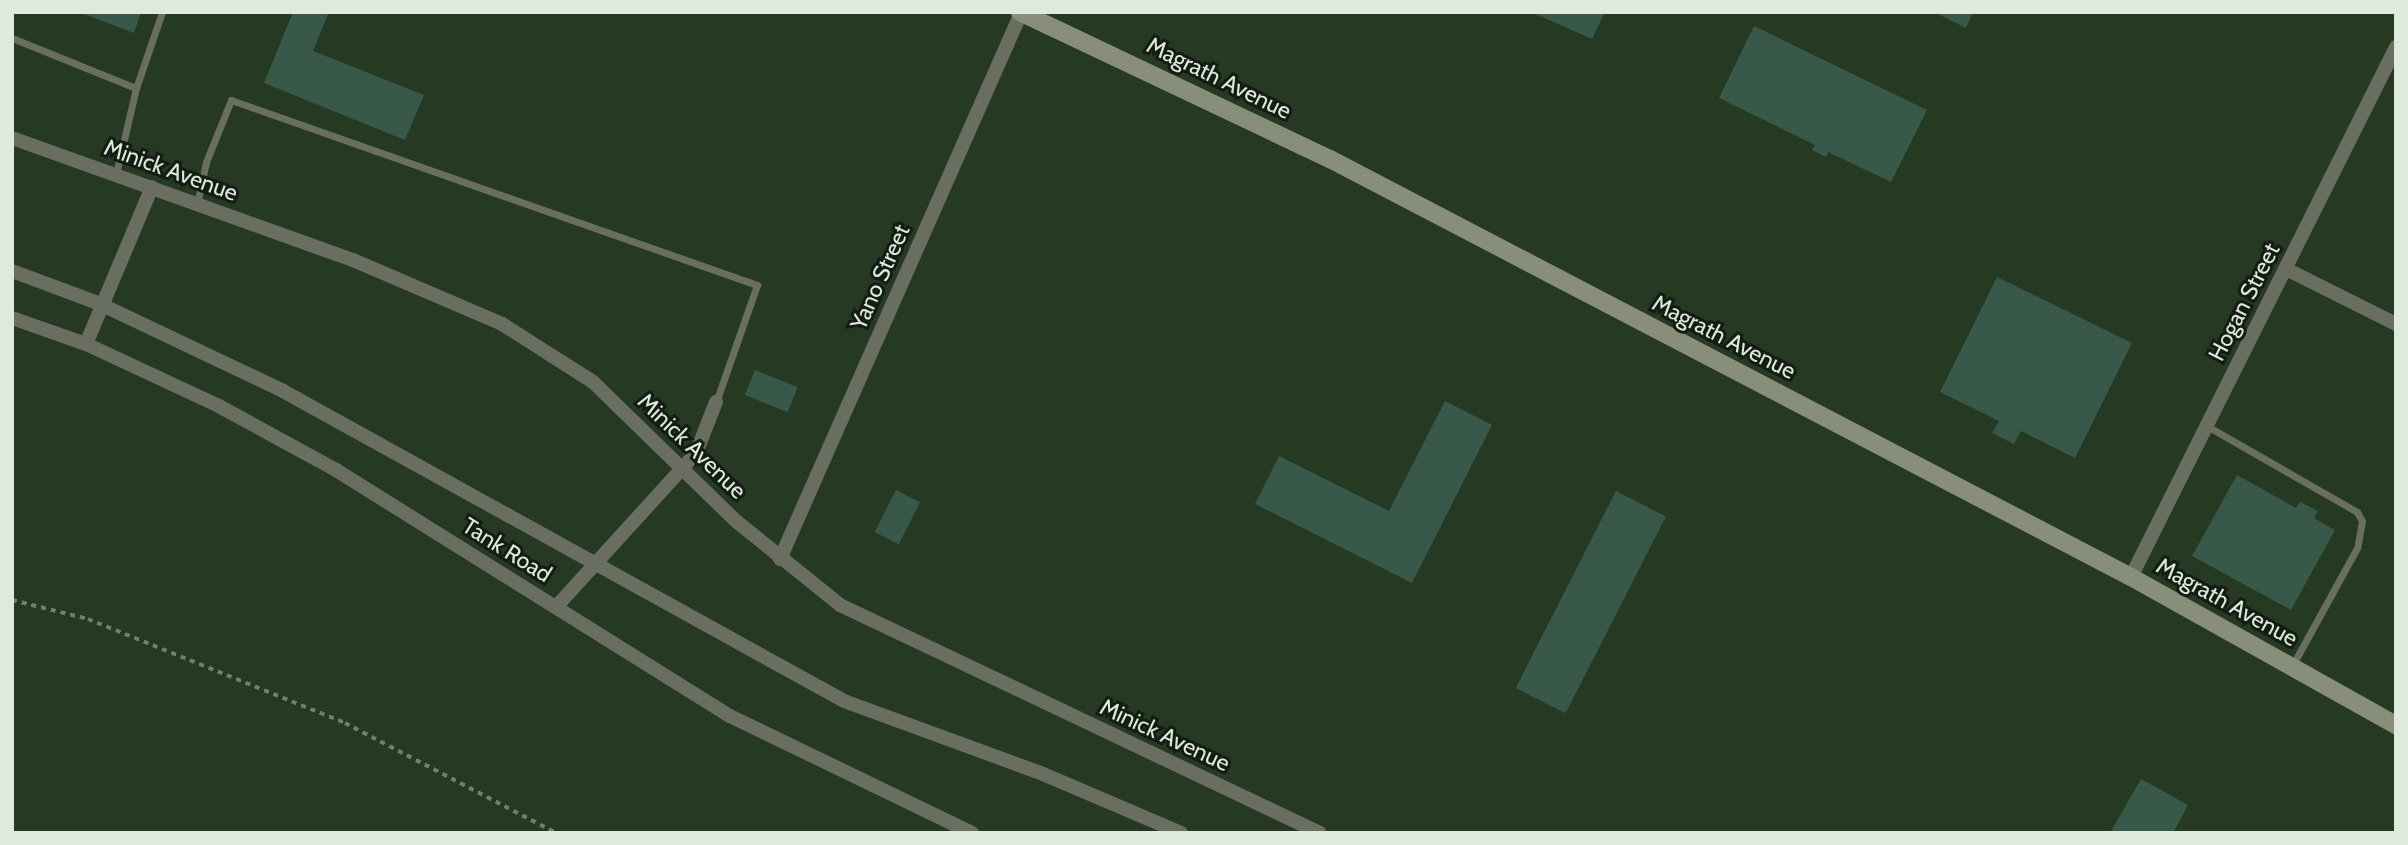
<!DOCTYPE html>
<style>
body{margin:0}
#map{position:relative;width:2408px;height:845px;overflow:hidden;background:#253923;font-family:Cabin,sans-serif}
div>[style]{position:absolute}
.building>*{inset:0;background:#38594a;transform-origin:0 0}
.path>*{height:3.5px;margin-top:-1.75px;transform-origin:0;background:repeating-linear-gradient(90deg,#6f806d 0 5px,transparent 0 10px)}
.service>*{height:7px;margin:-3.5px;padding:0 3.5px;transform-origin:3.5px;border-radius:3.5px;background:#6a6e61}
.minor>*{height:14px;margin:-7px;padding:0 7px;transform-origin:7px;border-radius:7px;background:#6a6e61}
.secondary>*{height:18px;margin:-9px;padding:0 9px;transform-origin:9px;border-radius:9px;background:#888e7a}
span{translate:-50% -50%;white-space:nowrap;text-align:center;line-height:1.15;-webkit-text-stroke:6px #141d13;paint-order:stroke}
.street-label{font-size:23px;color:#ddeadc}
.frame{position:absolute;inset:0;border:14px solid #ddeadc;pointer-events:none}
</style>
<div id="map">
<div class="building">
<i style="clip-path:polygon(79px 12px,141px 12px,134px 33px)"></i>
<i style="clip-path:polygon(293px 12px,329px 12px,313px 51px,424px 95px,405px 140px,264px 83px)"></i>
<i style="clip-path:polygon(1531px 12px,1605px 12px,1592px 39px)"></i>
<i style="clip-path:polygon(1934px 12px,1973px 12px,1966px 28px)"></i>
<i style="clip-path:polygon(1754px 26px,1927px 110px,1891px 182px,1828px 152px,1826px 157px,1812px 150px,1815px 145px,1719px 98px)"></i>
<i style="clip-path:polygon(1997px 277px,2132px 343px,2075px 458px,2021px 431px,2014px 444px,1992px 433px,1999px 421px,1940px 392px)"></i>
<i style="left:755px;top:370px;width:46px;height:27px;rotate:22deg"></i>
<i style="clip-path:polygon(1445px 401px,1492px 425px,1412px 583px,1255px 504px,1279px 456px,1389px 511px)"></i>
<i style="clip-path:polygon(2237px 475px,2296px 508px,2300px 502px,2318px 511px,2314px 518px,2335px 530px,2291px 610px,2192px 556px)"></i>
<i style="left:896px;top:490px;width:27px;height:47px;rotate:27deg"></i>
<i style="left:1616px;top:491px;width:56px;height:221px;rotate:27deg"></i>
<i style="clip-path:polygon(2141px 779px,2188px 805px,2173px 833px,2110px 833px)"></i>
</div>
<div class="path">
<i style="left:12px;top:600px;width:78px;rotate:14deg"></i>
<i style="left:88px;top:619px;width:277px;rotate:22deg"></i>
<i style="left:345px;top:723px;width:238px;rotate:27.5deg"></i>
</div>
<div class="service">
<i style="left:12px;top:38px;width:134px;rotate:22deg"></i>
<i style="left:116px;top:174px;width:88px;rotate:-76.9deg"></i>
<i style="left:136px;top:88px;width:80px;rotate:-71.1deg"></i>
<i style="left:197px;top:204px;width:43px;rotate:-77.9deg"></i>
<i style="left:206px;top:162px;width:67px;rotate:-68deg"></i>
<i style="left:231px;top:100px;width:558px;rotate:19.38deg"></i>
<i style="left:757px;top:285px;width:124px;rotate:109.3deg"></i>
<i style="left:2207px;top:426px;width:173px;rotate:29.8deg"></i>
<i style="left:2357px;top:512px;width:10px;rotate:61deg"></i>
<i style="left:2362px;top:521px;width:27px;rotate:100deg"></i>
<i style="left:2357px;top:548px;width:135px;rotate:118.8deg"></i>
</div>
<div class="minor">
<i style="left:12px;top:138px;width:362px;rotate:19.7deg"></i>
<i style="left:353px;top:260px;width:162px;rotate:23.2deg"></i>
<i style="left:502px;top:324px;width:108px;rotate:32.5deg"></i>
<i style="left:593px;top:382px;width:199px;rotate:44.2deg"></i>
<i style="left:736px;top:521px;width:134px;rotate:38.9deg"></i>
<i style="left:840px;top:605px;width:531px;rotate:25.41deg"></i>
<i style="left:2286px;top:269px;width:123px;rotate:26.6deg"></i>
<i style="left:12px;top:271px;width:92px;rotate:20.4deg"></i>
<i style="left:98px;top:303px;width:205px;rotate:25.4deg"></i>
<i style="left:283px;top:391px;width:641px;rotate:28.92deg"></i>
<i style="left:844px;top:701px;width:212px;rotate:20.1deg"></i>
<i style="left:1043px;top:774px;width:150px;rotate:23.1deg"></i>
<i style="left:12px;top:318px;width:78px;rotate:19.4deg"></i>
<i style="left:86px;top:344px;width:145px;rotate:25deg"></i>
<i style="left:217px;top:405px;width:136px;rotate:28.6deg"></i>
<i style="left:336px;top:470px;width:464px;rotate:32deg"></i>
<i style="left:730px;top:716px;width:269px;rotate:25.8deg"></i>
<i style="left:86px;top:344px;width:170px;rotate:-67.2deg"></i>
<i style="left:780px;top:559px;width:597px;rotate:-66.18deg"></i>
<i style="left:2131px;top:577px;width:593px;rotate:-63.43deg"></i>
<i style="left:556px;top:607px;width:208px;rotate:-47.7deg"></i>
<i style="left:696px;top:453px;width:55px;rotate:-68.6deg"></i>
</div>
<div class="secondary">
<i style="left:1020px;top:12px;width:343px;rotate:25.4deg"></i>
<i style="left:1330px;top:159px;width:904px;rotate:27.56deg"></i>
<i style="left:2131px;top:577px;width:304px;rotate:29.2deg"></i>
</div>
<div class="street-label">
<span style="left:1219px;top:78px;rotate:26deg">Magrath Avenue</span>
<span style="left:171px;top:170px;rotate:20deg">Minick Avenue</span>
<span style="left:880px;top:277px;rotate:-66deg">Yano Street</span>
<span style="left:2244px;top:302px;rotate:-63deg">Hogan Street</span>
<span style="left:1724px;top:337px;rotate:27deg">Magrath Avenue</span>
<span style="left:692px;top:446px;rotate:44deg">Minick Avenue</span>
<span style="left:507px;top:550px;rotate:32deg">Tank Road</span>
<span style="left:2227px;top:602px;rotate:29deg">Magrath Avenue</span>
<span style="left:1165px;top:735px;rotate:25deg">Minick Avenue</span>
</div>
<div class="frame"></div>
</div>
